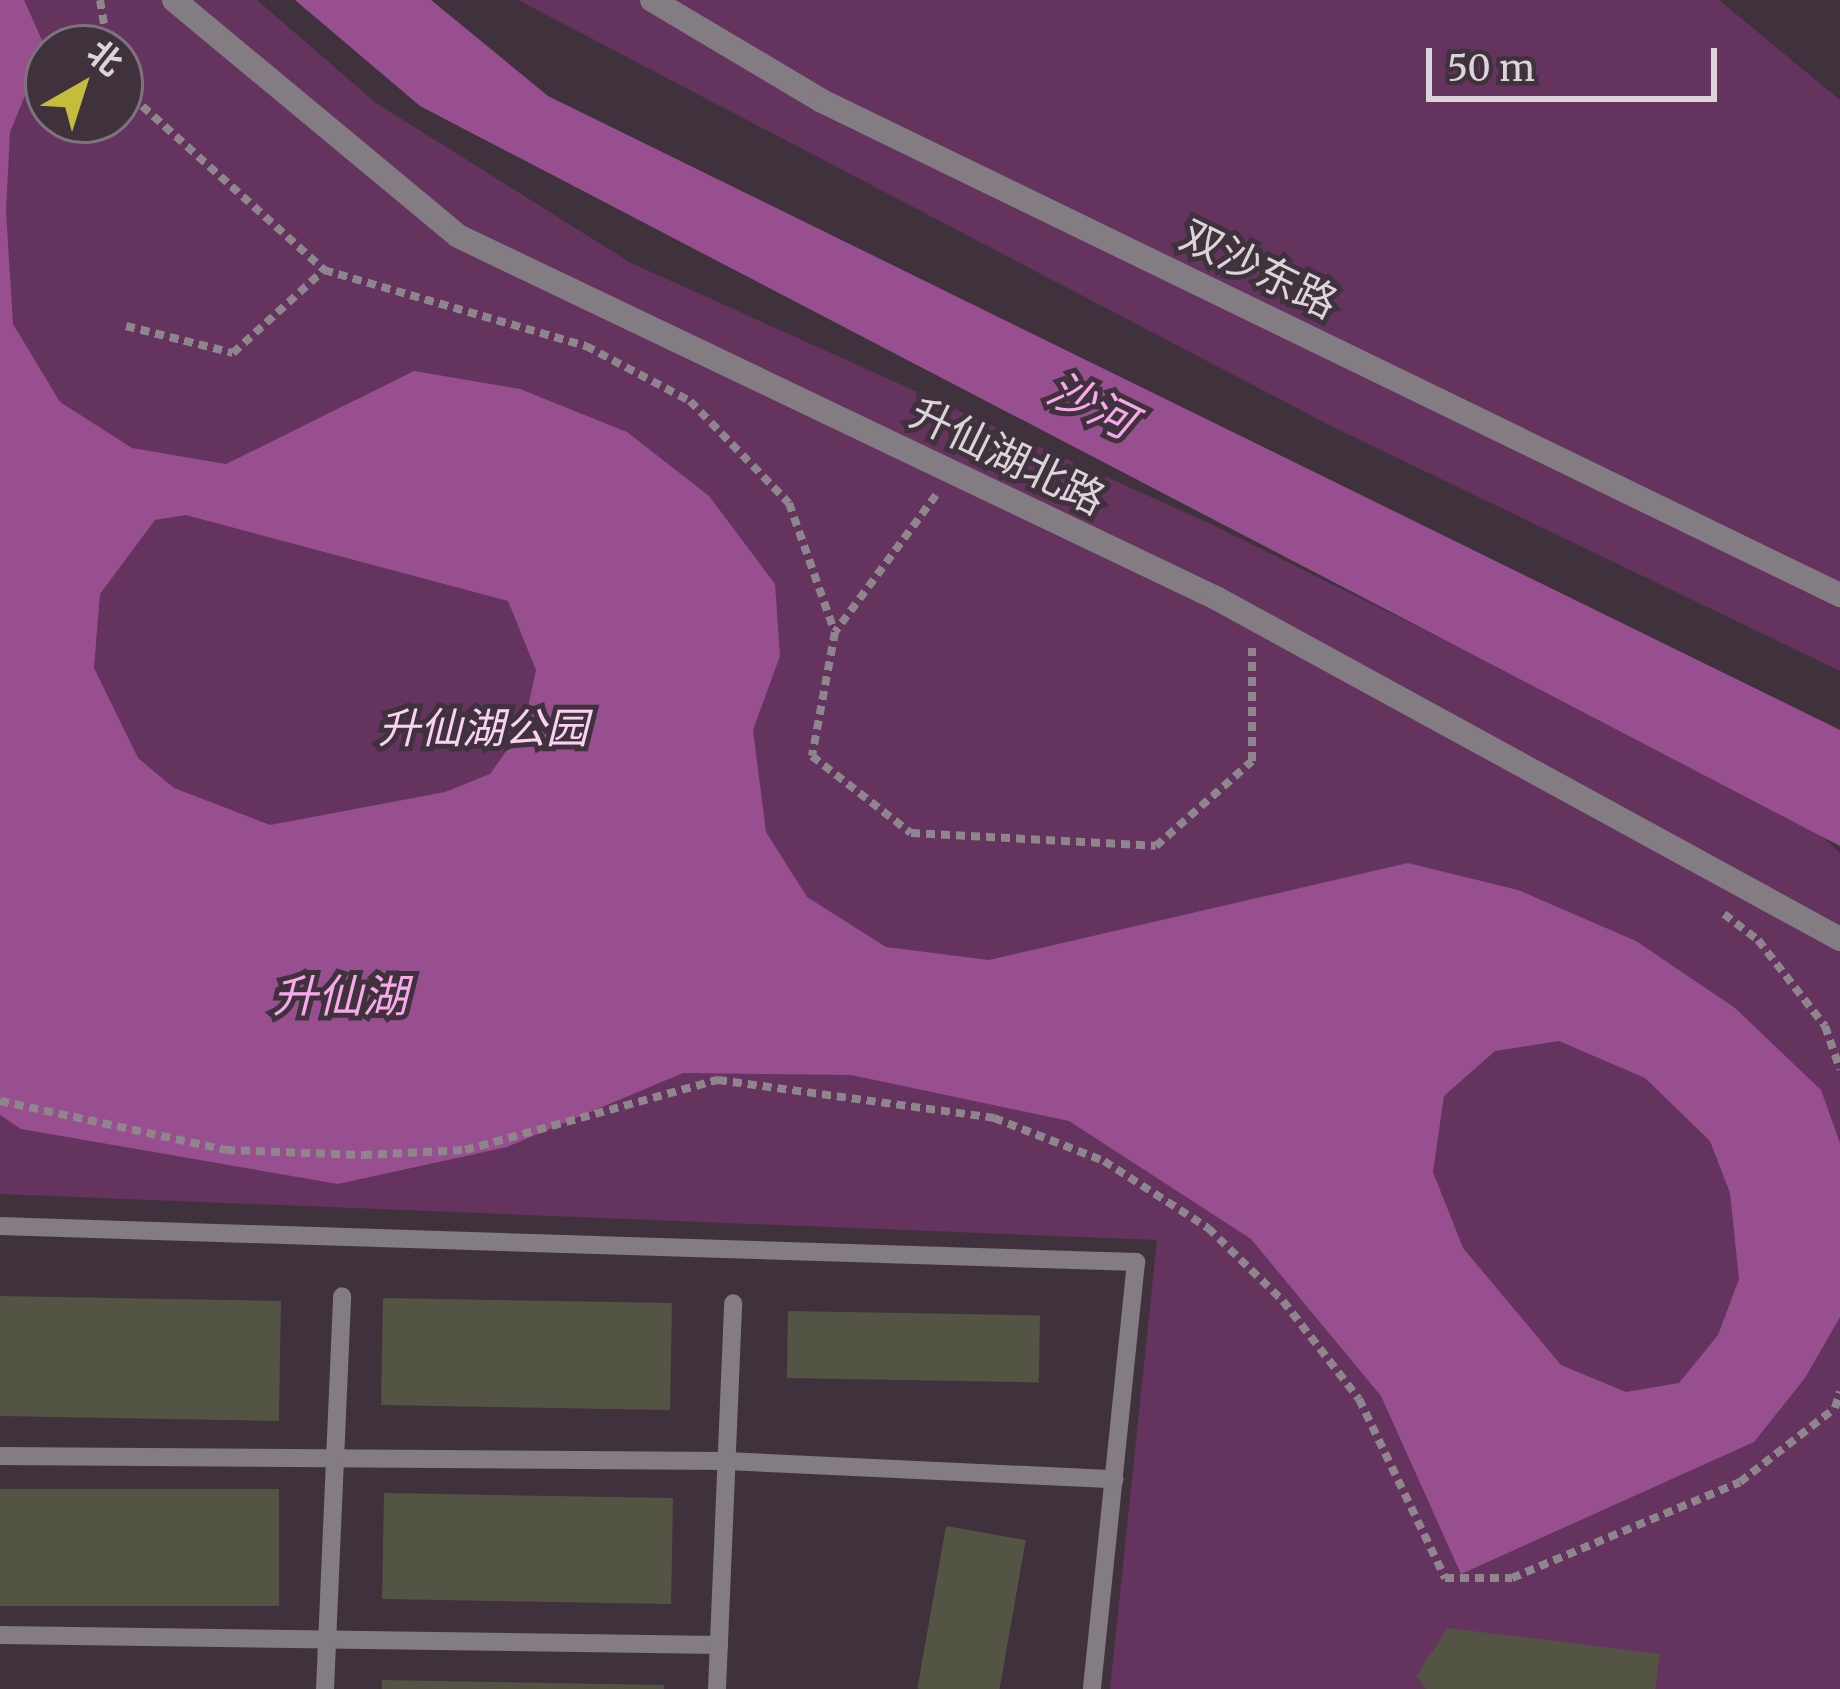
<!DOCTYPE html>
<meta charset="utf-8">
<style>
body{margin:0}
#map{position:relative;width:1840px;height:1689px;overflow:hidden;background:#3f323c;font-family:Merriweather,"Noto Sans SC",serif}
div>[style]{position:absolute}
.green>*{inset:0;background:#64335e}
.water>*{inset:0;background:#984f8f}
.building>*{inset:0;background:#545444;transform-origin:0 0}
.path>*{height:8px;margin-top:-4px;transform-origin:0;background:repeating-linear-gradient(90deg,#8f858d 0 9px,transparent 0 15px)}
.service>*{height:18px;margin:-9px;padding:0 9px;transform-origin:9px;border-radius:9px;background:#837c82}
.minor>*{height:24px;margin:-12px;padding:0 12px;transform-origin:12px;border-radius:12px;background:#837c82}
span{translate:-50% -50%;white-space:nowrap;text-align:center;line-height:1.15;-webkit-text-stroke:10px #3f323c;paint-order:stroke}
.street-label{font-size:42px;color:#dcd4db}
.park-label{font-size:42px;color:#fbd2f4;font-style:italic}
.water-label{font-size:45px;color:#f8a9ec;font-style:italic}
.north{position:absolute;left:24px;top:24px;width:120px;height:120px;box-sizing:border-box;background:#3f323c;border:3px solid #7e737c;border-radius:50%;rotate:39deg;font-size:33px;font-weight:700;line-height:48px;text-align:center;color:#dcd4db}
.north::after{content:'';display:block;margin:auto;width:42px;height:54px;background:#c4bc3d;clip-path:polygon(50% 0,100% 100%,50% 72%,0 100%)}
.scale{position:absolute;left:1426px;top:48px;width:291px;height:54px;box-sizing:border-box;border:6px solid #dcd4db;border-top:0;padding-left:15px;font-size:36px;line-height:42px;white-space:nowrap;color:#dcd4db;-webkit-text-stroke:9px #3f323c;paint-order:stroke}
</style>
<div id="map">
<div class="green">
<i style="clip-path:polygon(evenodd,0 0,257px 0,376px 103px,631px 263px,1211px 524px,1801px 817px,1840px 853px,1840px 1689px,1110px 1689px,1157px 1240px,0 1194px,0 0,48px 48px,120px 48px,120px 120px,48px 120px,48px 48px)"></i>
<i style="clip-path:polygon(518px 0,1719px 0,1840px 100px,1840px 671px,1333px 427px)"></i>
</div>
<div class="water">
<i style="clip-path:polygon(evenodd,0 0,24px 0,45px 47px,10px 132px,6px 211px,13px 324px,60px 402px,132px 448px,226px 464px,414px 371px,520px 389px,627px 432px,709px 496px,775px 584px,780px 656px,753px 730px,766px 832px,807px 897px,886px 947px,989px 960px,1408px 863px,1518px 890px,1636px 941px,1735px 1008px,1821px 1090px,1840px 1143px,1840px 1317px,1805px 1378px,1754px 1442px,1461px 1574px,1381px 1396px,1251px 1239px,1069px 1121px,851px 1075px,683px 1073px,507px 1147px,338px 1184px,21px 1129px,0 1115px,0 0,186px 515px,508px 601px,536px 670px,524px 726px,490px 774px,445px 792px,270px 825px,174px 788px,138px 758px,94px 668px,100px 594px,155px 520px,186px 515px,0 0,1559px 1041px,1645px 1078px,1710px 1141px,1730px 1193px,1739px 1279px,1718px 1335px,1679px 1383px,1626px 1392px,1561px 1365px,1463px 1248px,1433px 1172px,1444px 1096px,1495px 1051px,1559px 1041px)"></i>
<i style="clip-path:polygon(295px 0,431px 0,548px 96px,1840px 730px,1840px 846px,420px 106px)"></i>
</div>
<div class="building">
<i style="left:0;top:1296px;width:281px;height:120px;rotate:1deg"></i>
<i style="left:383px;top:1298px;width:289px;height:107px;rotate:1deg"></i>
<i style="left:788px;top:1311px;width:252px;height:67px;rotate:1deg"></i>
<i style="left:0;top:1489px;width:279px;height:117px"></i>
<i style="left:384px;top:1493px;width:289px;height:106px;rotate:1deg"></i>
<i style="left:946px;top:1526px;width:81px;height:165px;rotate:10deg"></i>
<i style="clip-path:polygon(1448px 1628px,1660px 1654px,1655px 1689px,1426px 1689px,1416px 1676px)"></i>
<i style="clip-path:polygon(382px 1680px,664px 1685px,664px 1689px,382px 1689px)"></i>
</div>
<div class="path">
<i style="left:100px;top:0;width:49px;rotate:80.5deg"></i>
<i style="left:120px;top:86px;width:275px;rotate:42deg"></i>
<i style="left:324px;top:270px;width:273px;rotate:16.2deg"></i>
<i style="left:586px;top:346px;width:118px;rotate:27.9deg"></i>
<i style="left:690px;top:401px;width:142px;rotate:45.9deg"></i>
<i style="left:789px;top:503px;width:135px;rotate:70.5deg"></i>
<i style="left:126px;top:326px;width:110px;rotate:14.2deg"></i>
<i style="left:233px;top:353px;width:123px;rotate:-42.4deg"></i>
<i style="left:936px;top:495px;width:170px;rotate:126.4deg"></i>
<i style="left:835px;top:632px;width:126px;rotate:100.5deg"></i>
<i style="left:812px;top:756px;width:125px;rotate:37.9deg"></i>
<i style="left:911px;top:833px;width:245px;rotate:3deg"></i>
<i style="left:1156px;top:846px;width:128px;rotate:-41.5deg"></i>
<i style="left:1252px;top:761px;width:113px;rotate:-90deg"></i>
<i style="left:1724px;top:914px;width:43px;rotate:37.4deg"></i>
<i style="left:1758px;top:940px;width:109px;rotate:52.1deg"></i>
<i style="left:1825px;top:1026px;width:46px;rotate:70.8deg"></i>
<i style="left:0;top:1101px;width:231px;rotate:12.2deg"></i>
<i style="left:226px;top:1150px;width:137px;rotate:2.1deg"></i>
<i style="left:363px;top:1155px;width:102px;rotate:-2.8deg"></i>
<i style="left:465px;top:1150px;width:263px;rotate:-15.5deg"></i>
<i style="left:718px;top:1080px;width:279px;rotate:7.8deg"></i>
<i style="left:994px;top:1118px;width:118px;rotate:21.4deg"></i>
<i style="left:1104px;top:1161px;width:124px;rotate:32.8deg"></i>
<i style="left:1208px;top:1228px;width:105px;rotate:44.2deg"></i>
<i style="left:1283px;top:1301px;width:124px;rotate:52.2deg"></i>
<i style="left:1359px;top:1399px;width:199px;rotate:64.3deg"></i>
<i style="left:1445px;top:1578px;width:67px"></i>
<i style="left:1512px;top:1578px;width:247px;rotate:-22.8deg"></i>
<i style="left:1740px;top:1482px;width:120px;rotate:-37.9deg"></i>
<i style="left:1835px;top:1408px;width:17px;rotate:-73deg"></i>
</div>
<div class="service">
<i style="left:0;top:1226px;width:1137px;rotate:1.82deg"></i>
<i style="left:1136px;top:1262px;width:429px;rotate:95.9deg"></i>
<i style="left:0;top:1456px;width:727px;rotate:0.39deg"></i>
<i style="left:727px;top:1461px;width:388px;rotate:2.7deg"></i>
<i style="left:0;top:1635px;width:719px;rotate:0.8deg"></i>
<i style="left:325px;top:1689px;width:393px;rotate:-87.5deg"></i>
<i style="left:717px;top:1689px;width:386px;rotate:-87.6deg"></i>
</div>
<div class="minor">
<i style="left:174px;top:0;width:369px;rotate:39.7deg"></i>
<i style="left:458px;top:236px;width:840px;rotate:25.53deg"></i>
<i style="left:1216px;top:598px;width:711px;rotate:28.66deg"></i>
<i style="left:652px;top:0;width:198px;rotate:30.7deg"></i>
<i style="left:822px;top:101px;width:1132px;rotate:25.89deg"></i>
</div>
<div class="street-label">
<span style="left:1259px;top:269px;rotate:26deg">双沙东路</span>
<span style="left:1008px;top:456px;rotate:26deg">升仙湖北路</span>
</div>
<div class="park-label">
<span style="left:483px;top:728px">升仙湖公园</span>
</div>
<div class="water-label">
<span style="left:1091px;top:406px;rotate:26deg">沙河</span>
<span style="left:340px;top:997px">升仙湖</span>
</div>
<div class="north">北</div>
<div class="scale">50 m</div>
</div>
